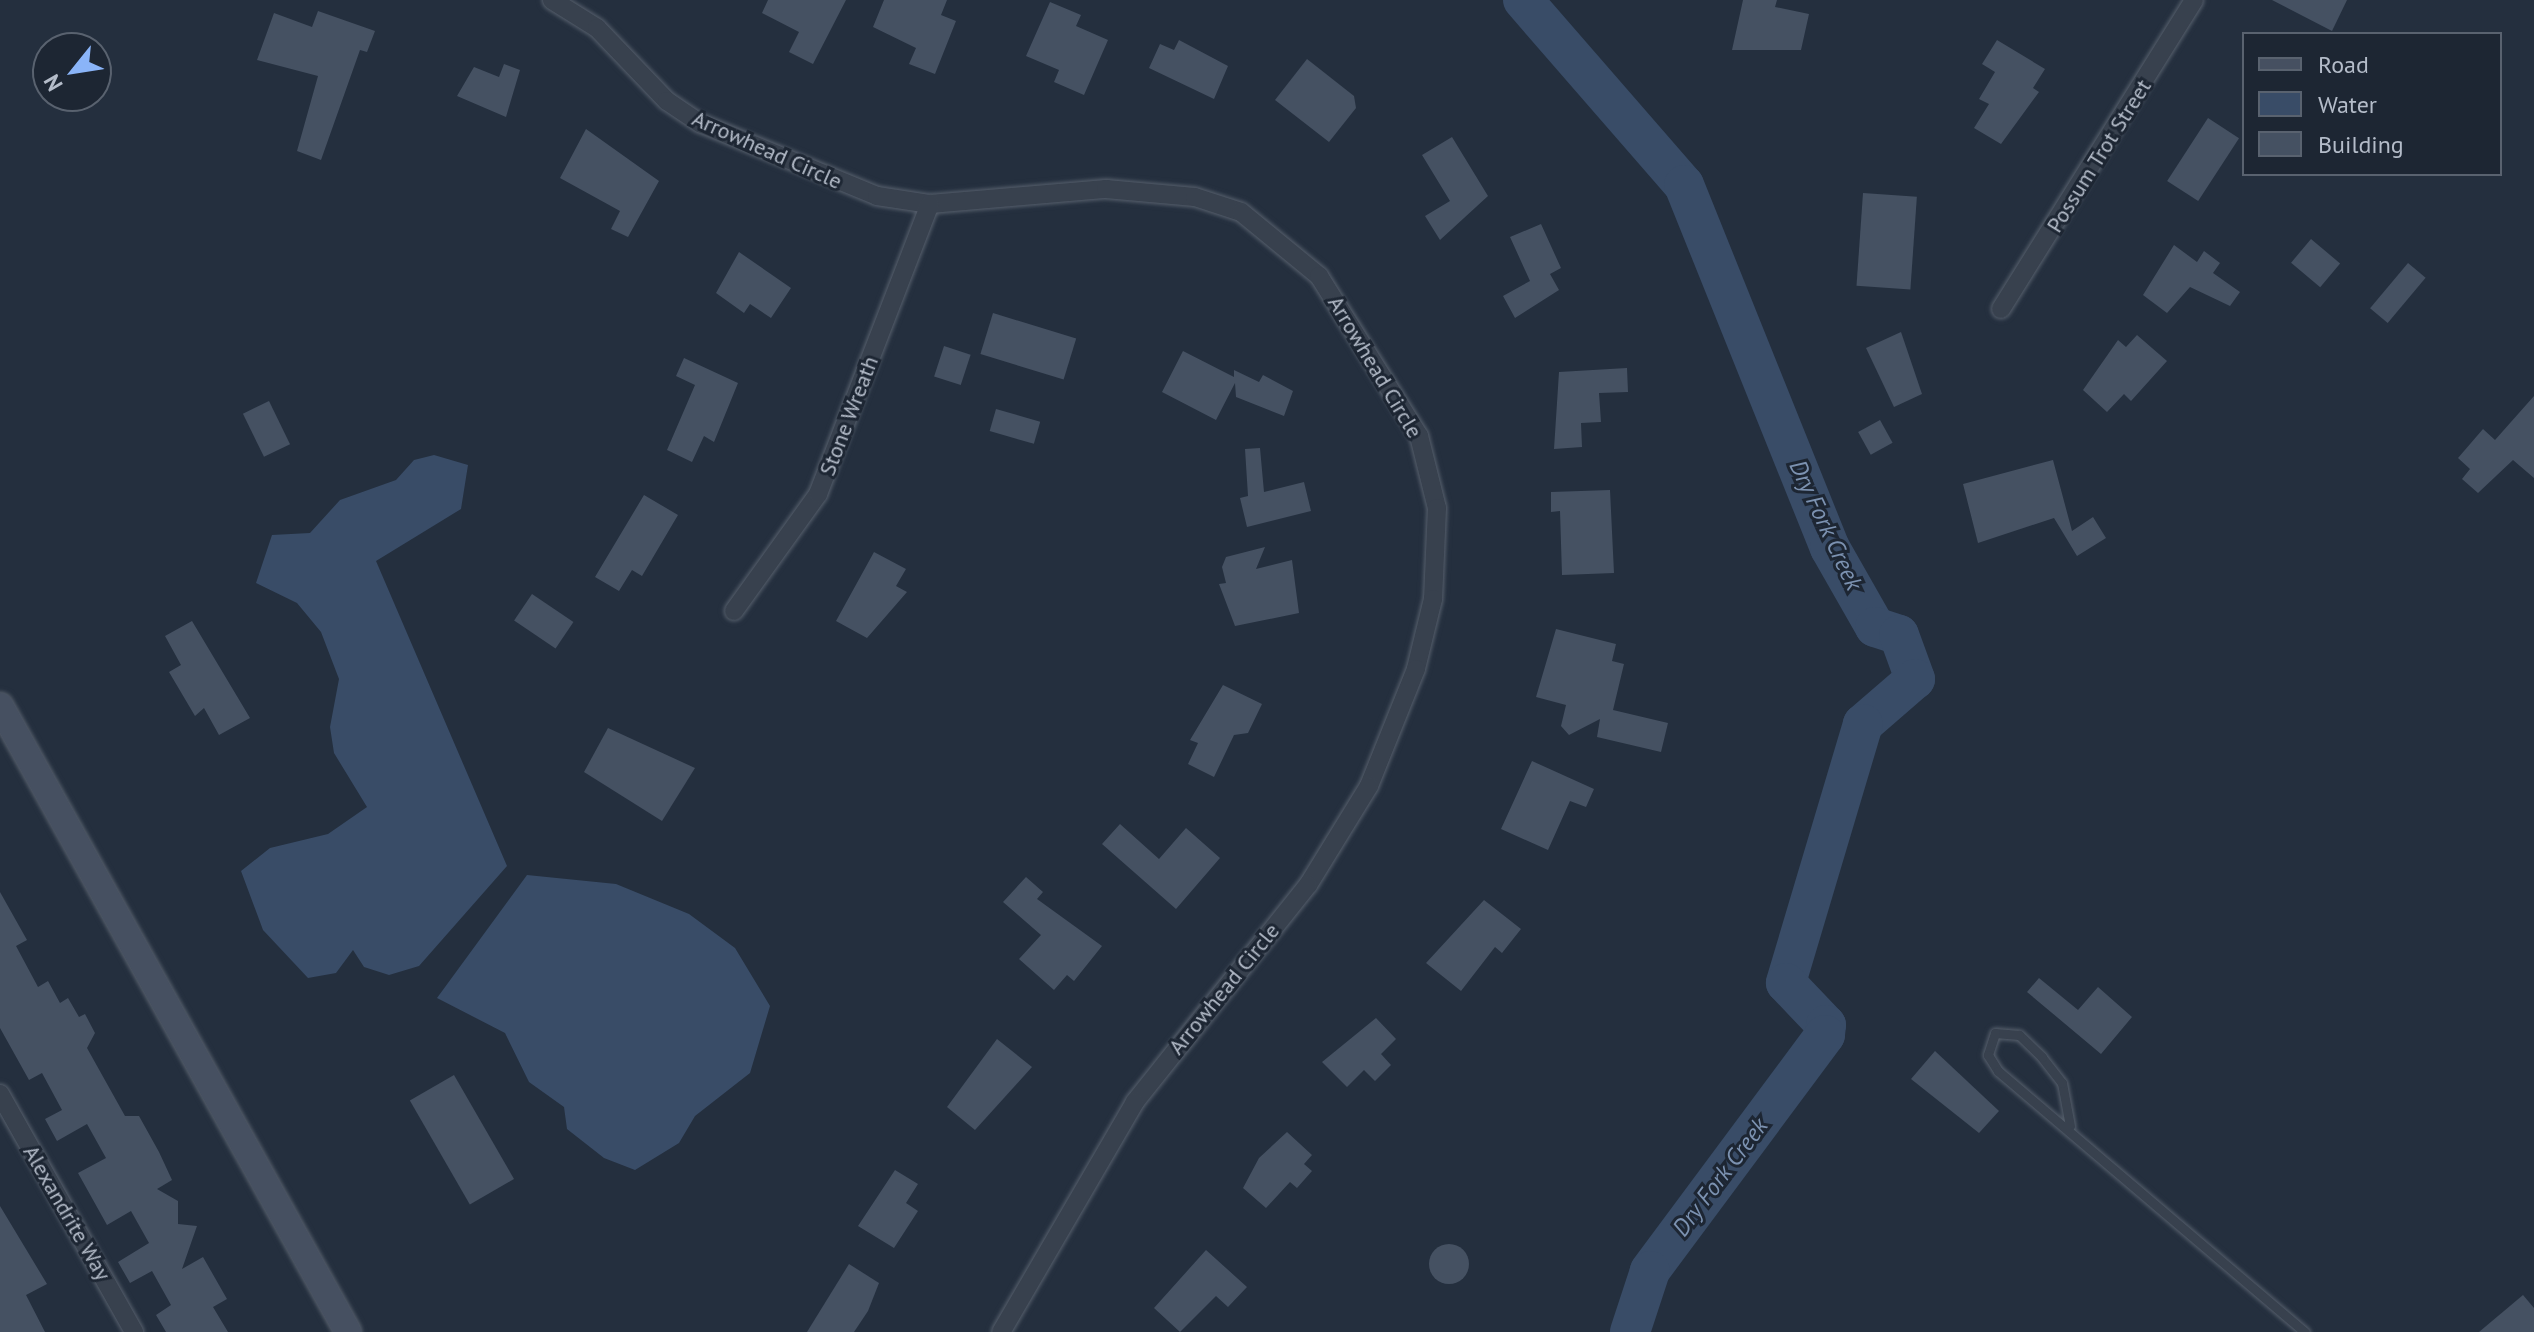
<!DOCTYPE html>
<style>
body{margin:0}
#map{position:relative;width:2534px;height:1332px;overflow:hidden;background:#242f3e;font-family:"PT Sans",sans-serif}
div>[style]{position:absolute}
.water>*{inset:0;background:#394c67}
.river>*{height:40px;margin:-20px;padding:0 20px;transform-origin:20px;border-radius:20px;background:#394c67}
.building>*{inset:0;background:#455162;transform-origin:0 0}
.round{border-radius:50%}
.roads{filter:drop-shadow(0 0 2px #565f6c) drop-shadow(0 0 2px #565f6c)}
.service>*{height:9px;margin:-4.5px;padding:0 4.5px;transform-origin:4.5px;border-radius:4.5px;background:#38414e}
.minor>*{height:18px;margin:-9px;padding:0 9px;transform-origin:9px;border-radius:9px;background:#38414e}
.secondary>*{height:26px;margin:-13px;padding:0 13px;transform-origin:13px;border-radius:13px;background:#465061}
span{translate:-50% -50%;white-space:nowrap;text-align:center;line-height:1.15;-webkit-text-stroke:6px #1d2633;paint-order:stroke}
.street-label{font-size:22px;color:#b4bcc9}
.water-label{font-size:24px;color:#7c92b1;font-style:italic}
.legend{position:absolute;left:2242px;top:32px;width:260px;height:144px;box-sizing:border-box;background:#1d2633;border:2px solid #59626f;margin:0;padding:10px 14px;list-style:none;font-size:24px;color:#b4bcc9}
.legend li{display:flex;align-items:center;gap:16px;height:40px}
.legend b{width:40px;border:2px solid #59626f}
.north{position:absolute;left:32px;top:32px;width:80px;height:80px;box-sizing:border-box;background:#1d2633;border:2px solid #59626f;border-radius:50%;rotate:240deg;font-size:22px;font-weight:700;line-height:32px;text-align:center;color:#b4bcc9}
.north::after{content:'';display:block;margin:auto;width:28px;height:36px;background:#8ab4f8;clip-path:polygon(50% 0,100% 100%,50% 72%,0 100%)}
</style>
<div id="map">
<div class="water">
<i style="clip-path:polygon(434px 455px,468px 465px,461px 509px,376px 561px,507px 866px,419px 966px,389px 975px,364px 967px,353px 950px,336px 973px,308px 978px,263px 930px,241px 871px,270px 848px,328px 834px,367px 807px,334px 753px,330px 727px,339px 679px,321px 632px,297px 603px,256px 583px,272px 535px,310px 533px,340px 500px,396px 480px,414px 460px)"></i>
<i style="clip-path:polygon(527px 875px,616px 884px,689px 914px,735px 948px,770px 1006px,750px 1073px,695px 1116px,679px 1143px,635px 1170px,604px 1158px,567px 1129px,564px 1107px,529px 1082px,505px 1033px,437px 998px)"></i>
</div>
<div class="river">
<i style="left:1523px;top:0;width:245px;rotate:49deg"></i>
<i style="left:1684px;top:185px;width:391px;rotate:68.1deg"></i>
<i style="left:1830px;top:548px;width:91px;rotate:60.3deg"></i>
<i style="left:1875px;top:627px;width:25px;rotate:18deg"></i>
<i style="left:1899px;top:635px;width:47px;rotate:70deg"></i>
<i style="left:1915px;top:679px;width:69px;rotate:139.1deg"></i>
<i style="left:1863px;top:724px;width:270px;rotate:106.6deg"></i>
<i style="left:1786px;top:983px;width:58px;rotate:46.4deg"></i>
<i style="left:1826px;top:1025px;width:10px;rotate:96deg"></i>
<i style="left:1825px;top:1035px;width:294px;rotate:126.6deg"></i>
<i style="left:1650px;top:1271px;width:64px;rotate:108.2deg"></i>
</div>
<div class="building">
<i style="clip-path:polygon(768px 0,846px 0,813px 64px,789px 52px,799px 32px,762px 13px)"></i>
<i style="clip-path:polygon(884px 0,947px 0,941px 15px,956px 21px,935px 74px,909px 64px,916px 48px,873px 27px)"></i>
<i style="clip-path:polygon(1743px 0,1777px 0,1775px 7px,1809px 14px,1801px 50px,1732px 50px)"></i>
<i style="clip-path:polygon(2272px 0,2347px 0,2332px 31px)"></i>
<i style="clip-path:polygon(1050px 2px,1081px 15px,1076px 26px,1108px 40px,1084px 95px,1054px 82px,1059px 70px,1026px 56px)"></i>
<i style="clip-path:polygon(318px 11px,375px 31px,367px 52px,360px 50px,321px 160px,297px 151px,318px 76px,257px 60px,274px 13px,312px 27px)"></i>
<i style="clip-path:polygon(1179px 40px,1228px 66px,1214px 99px,1149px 68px,1160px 44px,1174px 50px)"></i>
<i style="clip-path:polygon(1997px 40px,2045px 69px,2033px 88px,2039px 92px,2001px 144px,1974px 128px,1989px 104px,1979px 99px,1995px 72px,1982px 64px)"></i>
<i style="clip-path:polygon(1307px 59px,1354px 96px,1356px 108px,1329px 142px,1275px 100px)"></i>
<i style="clip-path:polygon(504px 64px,520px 70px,506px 117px,457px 96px,474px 67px,499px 77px)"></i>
<i style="left:2208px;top:118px;width:37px;height:75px;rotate:33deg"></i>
<i style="clip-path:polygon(586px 129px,659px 181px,628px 237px,611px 229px,620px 211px,560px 178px)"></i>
<i style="clip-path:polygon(1452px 137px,1488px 196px,1440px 240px,1425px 216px,1450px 201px,1422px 155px)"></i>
<i style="left:1863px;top:193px;width:54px;height:93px;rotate:4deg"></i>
<i style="clip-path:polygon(1541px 224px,1561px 268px,1550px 274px,1559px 290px,1515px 318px,1503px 296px,1530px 281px,1510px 237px)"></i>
<i style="left:2311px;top:239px;width:38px;height:31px;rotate:40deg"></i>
<i style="clip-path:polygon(2174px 245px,2197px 262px,2204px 251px,2220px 263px,2213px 273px,2240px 292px,2230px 306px,2190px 287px,2167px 313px,2143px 295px)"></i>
<i style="clip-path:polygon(739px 252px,791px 288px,771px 318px,750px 304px,744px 313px,716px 293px)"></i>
<i style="left:2408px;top:263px;width:23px;height:59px;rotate:40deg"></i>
<i style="left:993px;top:313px;width:87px;height:43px;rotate:17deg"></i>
<i style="clip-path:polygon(1901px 332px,1922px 394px,1894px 407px,1866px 348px)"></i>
<i style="clip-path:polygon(2137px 335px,2167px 361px,2131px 401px,2124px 394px,2107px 412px,2083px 390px,2118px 340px,2126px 347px)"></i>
<i style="left:944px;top:346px;width:28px;height:32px;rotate:18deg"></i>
<i style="clip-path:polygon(1183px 351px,1234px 377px,1234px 370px,1259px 382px,1263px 375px,1293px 391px,1284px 416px,1236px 397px,1235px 383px,1216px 420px,1162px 392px)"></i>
<i style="clip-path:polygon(684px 358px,738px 383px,714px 442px,704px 436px,692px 462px,667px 450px,695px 385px,676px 376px)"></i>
<i style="clip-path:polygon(1627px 368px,1628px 392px,1599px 393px,1601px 422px,1581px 423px,1582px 447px,1554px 449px,1559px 372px)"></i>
<i style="clip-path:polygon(2534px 396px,2534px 478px,2513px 460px,2478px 493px,2462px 479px,2470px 469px,2458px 458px,2483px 429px,2495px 440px)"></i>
<i style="left:269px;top:401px;width:48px;height:29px;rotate:64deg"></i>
<i style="left:996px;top:409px;width:46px;height:23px;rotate:16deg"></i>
<i style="left:1880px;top:420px;width:26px;height:25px;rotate:61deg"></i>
<i style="clip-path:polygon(1260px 448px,1264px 492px,1304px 482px,1311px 511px,1247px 527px,1240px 498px,1248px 496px,1245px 449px)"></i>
<i style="clip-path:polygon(2053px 460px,2072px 531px,2093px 517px,2106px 538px,2077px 556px,2054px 518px,1978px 543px,1963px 484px)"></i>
<i style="clip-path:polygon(1610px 490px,1614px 573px,1562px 575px,1560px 511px,1551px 512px,1551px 492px)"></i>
<i style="clip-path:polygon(644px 495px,678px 515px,642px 576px,632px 570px,619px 591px,595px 577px)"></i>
<i style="clip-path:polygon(1265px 547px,1256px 569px,1292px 560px,1299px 613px,1235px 626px,1219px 584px,1226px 583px,1222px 567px,1226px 557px)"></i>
<i style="clip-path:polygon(874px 552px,906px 569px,896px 586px,907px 592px,867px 638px,836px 621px)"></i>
<i style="left:532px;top:594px;width:50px;height:32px;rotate:34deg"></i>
<i style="clip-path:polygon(192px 621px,250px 718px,219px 735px,204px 708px,195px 716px,169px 672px,181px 665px,165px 636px)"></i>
<i style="clip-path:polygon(1556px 629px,1616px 644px,1612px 661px,1624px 664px,1613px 710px,1668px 723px,1661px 752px,1597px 737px,1600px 719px,1569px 735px,1561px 726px,1566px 705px,1536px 697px)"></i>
<i style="clip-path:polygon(1223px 685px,1262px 704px,1248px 733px,1234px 735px,1214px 777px,1188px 764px,1198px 743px,1190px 740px)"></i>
<i style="clip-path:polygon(608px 728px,695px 768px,662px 821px,584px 772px)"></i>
<i style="clip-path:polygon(1532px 761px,1594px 789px,1586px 807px,1570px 801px,1548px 850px,1501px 829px)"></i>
<i style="clip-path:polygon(1120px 824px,1159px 859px,1186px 828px,1220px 858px,1176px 909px,1102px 844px)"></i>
<i style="clip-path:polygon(1026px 877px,1043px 892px,1037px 899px,1102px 946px,1074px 981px,1067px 975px,1054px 990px,1019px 959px,1041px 935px,1003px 902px)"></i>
<i style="clip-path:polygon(0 892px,27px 940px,16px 946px,38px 987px,48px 981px,60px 1003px,68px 998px,79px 1017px,85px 1014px,95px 1033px,87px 1048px,125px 1116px,139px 1116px,159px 1152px,172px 1180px,157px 1189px,178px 1201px,178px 1224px,197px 1226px,182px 1269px,203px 1257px,227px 1299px,213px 1307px,228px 1332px,166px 1332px,156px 1315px,171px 1305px,152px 1271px,130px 1283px,118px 1262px,149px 1243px,131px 1211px,107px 1225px,78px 1173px,106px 1158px,87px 1124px,57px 1141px,45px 1119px,62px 1110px,42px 1073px,29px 1080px,0 1028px)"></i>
<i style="clip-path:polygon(1484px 900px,1521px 929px,1502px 953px,1495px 947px,1461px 991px,1426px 963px)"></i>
<i style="clip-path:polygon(2039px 978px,2078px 1010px,2098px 987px,2132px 1017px,2101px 1054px,2027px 992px)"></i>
<i style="clip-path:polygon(1376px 1018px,1396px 1039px,1381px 1054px,1391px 1065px,1375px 1081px,1364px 1070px,1347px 1087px,1322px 1062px)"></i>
<i style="clip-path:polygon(997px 1039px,1032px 1067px,975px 1130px,947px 1107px)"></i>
<i style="clip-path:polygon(1935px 1051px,1999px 1111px,1979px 1133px,1911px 1079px)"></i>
<i style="left:454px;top:1075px;width:120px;height:51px;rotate:60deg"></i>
<i style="clip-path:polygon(1287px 1132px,1312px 1155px,1304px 1164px,1312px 1171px,1297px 1188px,1290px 1182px,1266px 1208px,1243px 1188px,1259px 1158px)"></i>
<i style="clip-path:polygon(895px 1170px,918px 1184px,906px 1203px,918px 1211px,894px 1248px,858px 1226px)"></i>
<i style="clip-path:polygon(0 1206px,47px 1284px,26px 1295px,45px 1332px,0 1332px)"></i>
<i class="round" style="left:1429px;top:1244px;width:40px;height:40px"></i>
<i style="clip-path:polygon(1206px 1250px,1247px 1287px,1228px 1307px,1216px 1296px,1180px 1332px,1154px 1308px)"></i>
<i style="clip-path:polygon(849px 1264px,879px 1283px,868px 1311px,854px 1332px,807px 1332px)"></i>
<i style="clip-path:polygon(2523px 1295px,2534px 1308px,2534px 1332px,2479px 1332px)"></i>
</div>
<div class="roads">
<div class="service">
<i style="left:2070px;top:1126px;width:44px;rotate:-100.5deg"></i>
<i style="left:2062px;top:1083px;width:33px;rotate:-128deg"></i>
<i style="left:2042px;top:1057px;width:32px;rotate:-136deg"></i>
<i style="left:2019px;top:1035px;width:24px;rotate:-175deg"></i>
<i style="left:1995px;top:1033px;width:23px;rotate:108deg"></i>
<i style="left:1988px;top:1055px;width:19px;rotate:58deg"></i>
<i style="left:1998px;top:1071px;width:403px;rotate:40.4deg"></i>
</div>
<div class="minor">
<i style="left:552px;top:0;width:53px;rotate:31.9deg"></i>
<i style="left:597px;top:28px;width:101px;rotate:46.2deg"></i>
<i style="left:667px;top:101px;width:40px;rotate:34deg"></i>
<i style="left:700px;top:123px;width:191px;rotate:22.4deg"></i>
<i style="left:877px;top:196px;width:54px;rotate:8.6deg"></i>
<i style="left:930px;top:204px;width:177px;rotate:-4.9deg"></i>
<i style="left:1106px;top:189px;width:89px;rotate:5.1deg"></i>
<i style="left:1195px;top:197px;width:48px;rotate:18.1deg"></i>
<i style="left:1241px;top:212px;width:101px;rotate:39.4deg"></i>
<i style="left:1319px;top:276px;width:189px;rotate:58deg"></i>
<i style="left:1419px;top:436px;width:74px;rotate:76deg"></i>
<i style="left:1437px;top:508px;width:91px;rotate:92.5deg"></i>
<i style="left:1433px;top:599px;width:72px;rotate:103.7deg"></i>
<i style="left:1416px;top:669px;width:126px;rotate:111.9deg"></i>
<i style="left:1369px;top:786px;width:116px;rotate:121.6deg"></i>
<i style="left:1308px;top:885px;width:278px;rotate:128.6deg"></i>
<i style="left:1135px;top:1102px;width:266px;rotate:120.2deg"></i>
<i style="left:2001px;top:309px;width:364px;rotate:-58deg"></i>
<i style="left:734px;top:611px;width:144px;rotate:-54.3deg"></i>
<i style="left:818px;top:494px;width:311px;rotate:-68.9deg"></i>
<i style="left:0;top:1094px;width:273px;rotate:60.6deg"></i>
</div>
<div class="secondary">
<i style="left:0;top:706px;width:716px;rotate:60.93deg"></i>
</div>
</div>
<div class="street-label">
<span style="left:767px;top:150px;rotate:24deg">Arrowhead Circle</span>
<span style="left:2099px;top:156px;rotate:-58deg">Possum Trot Street</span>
<span style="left:1375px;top:367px;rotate:59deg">Arrowhead Circle</span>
<span style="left:849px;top:416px;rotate:-69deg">Stone Wreath</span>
<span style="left:1224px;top:989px;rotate:-51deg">Arrowhead Circle</span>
<span style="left:67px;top:1213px;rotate:60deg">Alexandrite Way</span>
</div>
<div class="water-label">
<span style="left:1826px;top:525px;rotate:65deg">Dry Fork Creek</span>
<span style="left:1720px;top:1177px;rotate:-53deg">Dry Fork Creek</span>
</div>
<ul class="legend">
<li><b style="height:10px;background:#465061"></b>Road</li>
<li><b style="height:22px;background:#394c67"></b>Water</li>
<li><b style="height:22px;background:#455162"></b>Building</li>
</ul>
<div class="north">N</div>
</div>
